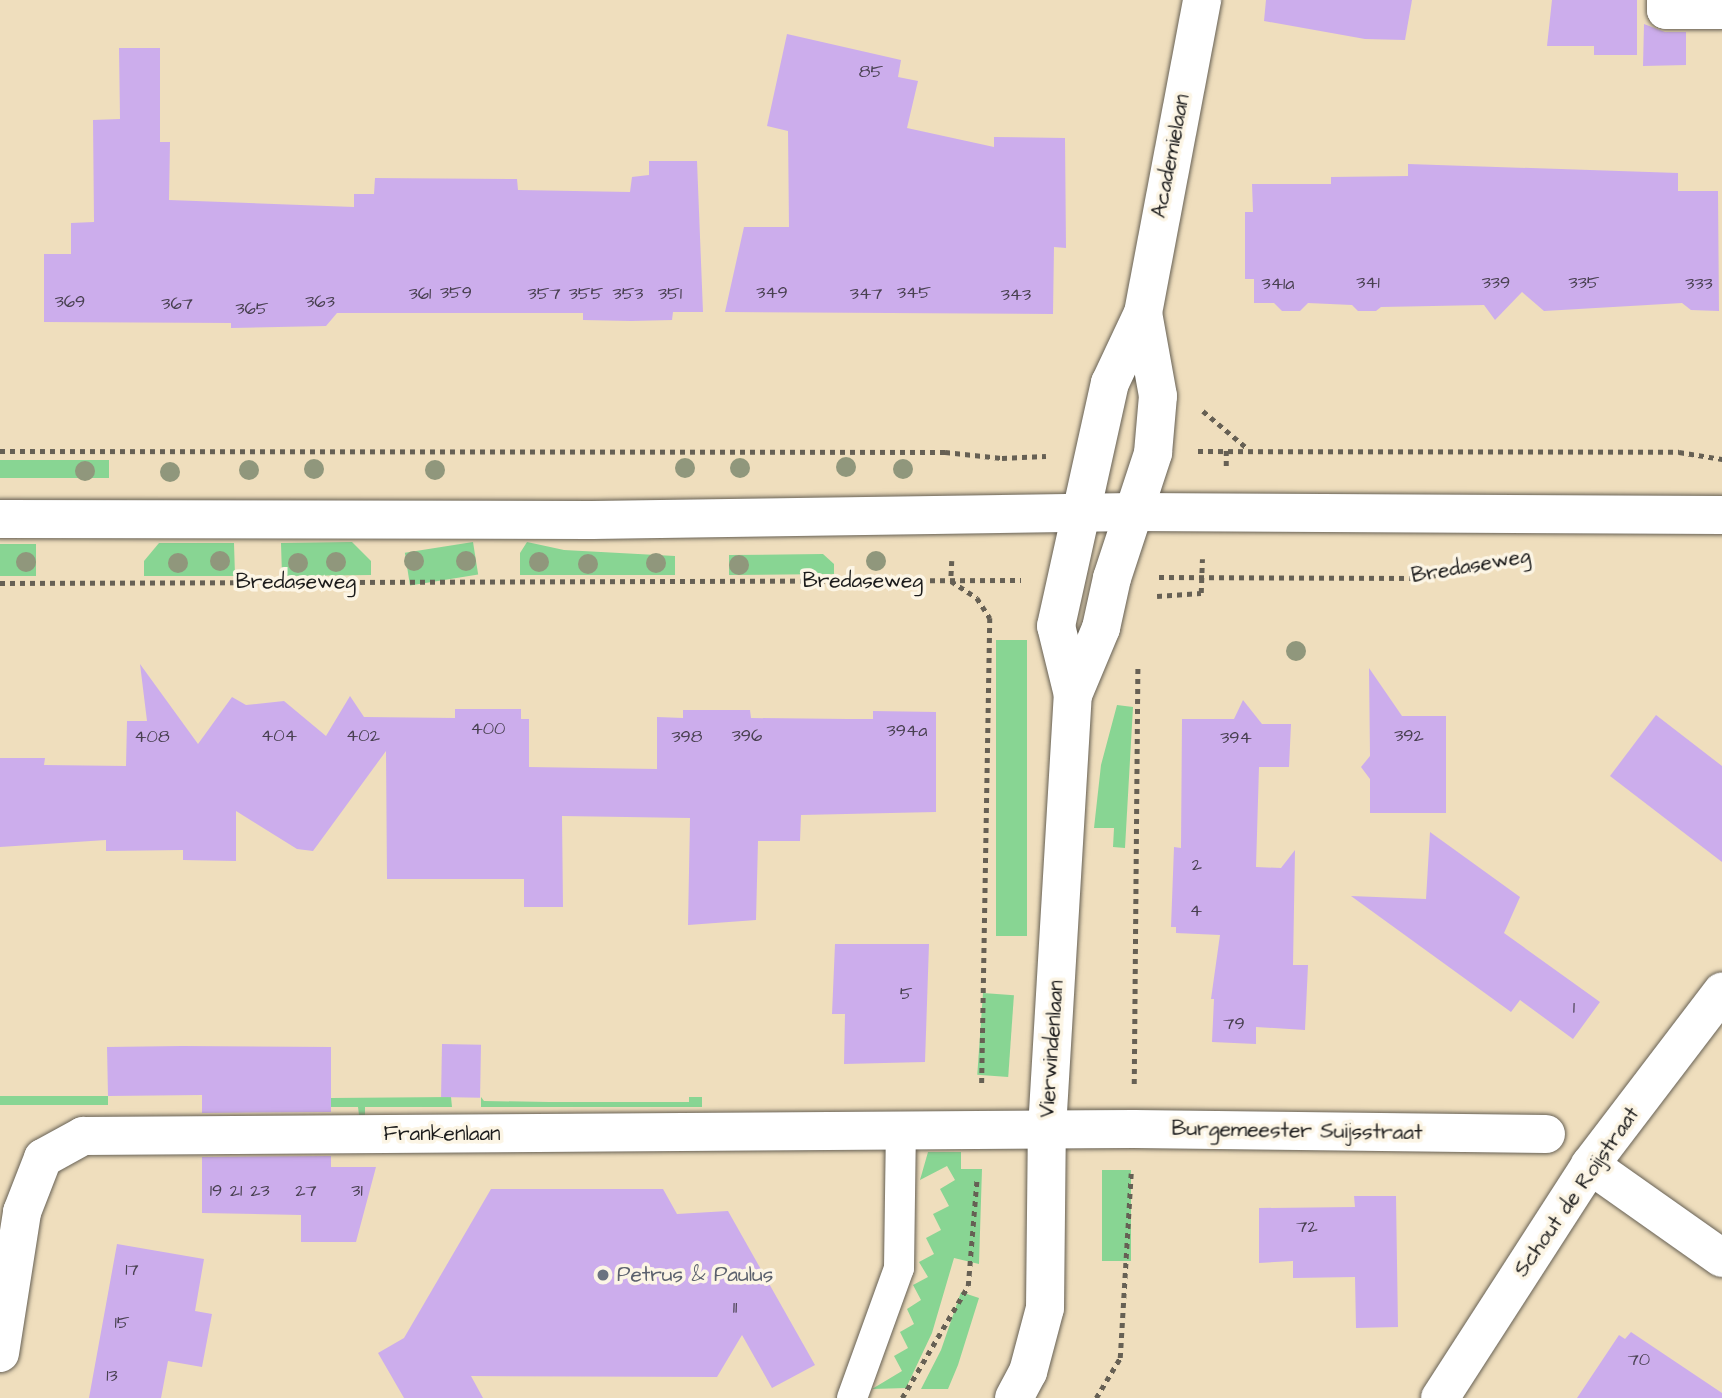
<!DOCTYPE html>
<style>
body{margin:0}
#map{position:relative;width:1722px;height:1398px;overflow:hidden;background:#efdebd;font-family:"Architects Daughter",sans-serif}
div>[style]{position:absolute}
.green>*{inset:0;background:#88d593;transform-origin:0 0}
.building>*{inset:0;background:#ccadec;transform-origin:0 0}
.path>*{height:4.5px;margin-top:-2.25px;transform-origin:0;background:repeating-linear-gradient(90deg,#666054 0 5px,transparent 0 10px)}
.roads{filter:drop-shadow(0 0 2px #666054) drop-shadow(0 0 2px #666054)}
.service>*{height:30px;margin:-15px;padding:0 15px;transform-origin:15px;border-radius:15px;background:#fff}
.minor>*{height:38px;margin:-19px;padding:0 19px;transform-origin:19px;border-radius:19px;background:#fff}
.tertiary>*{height:38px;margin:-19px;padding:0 19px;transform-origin:19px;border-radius:19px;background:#fff}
.trees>*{width:20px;height:20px;margin:-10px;border-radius:50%;background:#90977c}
.dots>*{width:19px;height:19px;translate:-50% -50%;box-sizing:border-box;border:4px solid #fcf5e5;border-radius:50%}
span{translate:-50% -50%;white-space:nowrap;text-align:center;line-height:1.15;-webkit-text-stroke:7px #fcf5e5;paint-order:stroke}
.number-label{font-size:18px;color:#484050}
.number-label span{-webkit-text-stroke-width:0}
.street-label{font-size:21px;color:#1c1c1c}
.worship-label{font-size:21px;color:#5b616d}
.left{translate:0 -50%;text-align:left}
</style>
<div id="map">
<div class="green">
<i style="left:0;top:460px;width:109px;height:18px"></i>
<i style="clip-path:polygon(352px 542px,371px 561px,371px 575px,282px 576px,281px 543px)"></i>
<i style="left:473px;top:542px;width:33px;height:69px;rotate:81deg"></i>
<i style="clip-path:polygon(527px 542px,564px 550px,675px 556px,675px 575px,520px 575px,520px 553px)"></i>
<i style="clip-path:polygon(159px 543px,234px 543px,235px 576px,144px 576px,144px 561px)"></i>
<i style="left:0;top:544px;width:36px;height:32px"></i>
<i style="clip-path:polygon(823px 554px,834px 564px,834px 574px,729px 575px,729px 555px)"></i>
<i style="left:996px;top:640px;width:31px;height:296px"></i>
<i style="clip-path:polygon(1117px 705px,1133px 707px,1125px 848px,1113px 847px,1114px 828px,1094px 828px,1101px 765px)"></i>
<i style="left:983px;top:993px;width:31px;height:82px;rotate:4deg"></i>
<i style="left:0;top:1096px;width:108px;height:9px"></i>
<i style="clip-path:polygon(451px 1097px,452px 1107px,365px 1107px,365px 1115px,359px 1115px,358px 1107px,328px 1107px,331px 1098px)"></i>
<i style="clip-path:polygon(481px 1097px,484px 1101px,549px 1102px,689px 1102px,689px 1097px,702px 1097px,702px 1107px,481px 1107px)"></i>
<i style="clip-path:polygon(928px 1152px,961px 1152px,961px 1169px,982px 1169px,979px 1264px,954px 1258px,932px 1333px,906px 1388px,872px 1389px,902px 1371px,894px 1356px,908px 1348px,900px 1332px,914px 1324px,907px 1309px,921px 1300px,913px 1285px,928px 1277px,919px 1262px,934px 1254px,926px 1238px,941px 1230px,933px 1214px,949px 1206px,940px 1189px,955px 1180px,947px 1166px,920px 1180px)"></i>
<i style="left:1102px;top:1170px;width:29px;height:91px"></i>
<i style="clip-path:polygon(961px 1292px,979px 1298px,958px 1365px,948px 1389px,921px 1389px,941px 1350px)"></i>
</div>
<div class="building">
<i style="clip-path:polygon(1266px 0,1412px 0,1405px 40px,1365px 39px,1264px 21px)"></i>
<i style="clip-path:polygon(1552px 0,1637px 0,1637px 55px,1594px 55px,1594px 46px,1547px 46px)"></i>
<i style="clip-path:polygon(1644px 24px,1665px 32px,1686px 32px,1686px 65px,1643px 66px)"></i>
<i style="clip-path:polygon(787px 34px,901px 60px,898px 77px,918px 81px,907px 128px,994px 147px,994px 137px,1065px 138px,1066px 248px,1054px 247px,1053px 314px,725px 312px,744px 227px,789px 227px,788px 131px,767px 126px)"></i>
<i style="clip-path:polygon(119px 48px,160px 48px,160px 142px,170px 142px,169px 200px,354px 207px,354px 194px,374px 194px,375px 178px,517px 179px,518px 190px,630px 192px,632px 177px,649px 175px,649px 161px,697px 161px,703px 312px,673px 312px,672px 320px,631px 321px,583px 320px,583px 313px,337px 313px,326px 326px,231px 328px,231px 323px,44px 322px,44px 254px,71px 254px,71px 223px,94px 222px,93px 120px,120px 119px)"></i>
<i style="clip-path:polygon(1408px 164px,1678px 173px,1678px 191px,1718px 191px,1719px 311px,1691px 310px,1682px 303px,1544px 311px,1522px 292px,1495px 320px,1484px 305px,1381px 307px,1376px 311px,1358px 311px,1352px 305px,1308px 303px,1300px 311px,1282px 311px,1274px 303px,1254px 303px,1254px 279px,1245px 279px,1245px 212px,1253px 212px,1252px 184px,1331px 184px,1331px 177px,1408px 176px)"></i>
<i style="clip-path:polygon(140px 664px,198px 744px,232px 697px,246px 705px,284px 701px,326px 736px,350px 696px,364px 717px,455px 718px,455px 709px,521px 709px,521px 719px,529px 719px,529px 767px,657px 769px,657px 717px,683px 718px,683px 710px,750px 710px,751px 718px,848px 719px,873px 719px,873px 711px,936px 712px,936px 812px,801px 815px,800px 841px,758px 841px,756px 920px,688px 925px,690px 818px,562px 816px,563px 907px,524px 907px,524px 879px,387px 879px,386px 751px,313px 851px,297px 849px,236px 811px,236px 861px,183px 860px,183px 850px,106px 851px,106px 840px,0 847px,0 758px,45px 758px,44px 765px,126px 766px,127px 721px,147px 721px)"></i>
<i style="clip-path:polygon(1369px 668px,1402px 716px,1446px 716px,1446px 813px,1370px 813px,1370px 779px,1361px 767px,1370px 756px)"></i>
<i style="clip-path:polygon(1243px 700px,1262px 724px,1291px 724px,1289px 767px,1259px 767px,1256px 867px,1281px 868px,1295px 850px,1293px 965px,1308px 965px,1305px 1030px,1256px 1027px,1256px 1044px,1212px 1042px,1214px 999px,1211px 999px,1220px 935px,1176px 933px,1176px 927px,1171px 927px,1174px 847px,1181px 848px,1182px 719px,1234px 719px)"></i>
<i style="clip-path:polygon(1656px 715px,1722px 766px,1722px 862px,1610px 776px)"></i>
<i style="clip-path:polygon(1430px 832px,1520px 897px,1504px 933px,1600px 1002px,1573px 1039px,1520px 1000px,1511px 1012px,1351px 896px,1426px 899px)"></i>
<i style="clip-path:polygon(835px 944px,929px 944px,925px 1062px,844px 1064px,845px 1014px,832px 1014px)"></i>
<i style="left:442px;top:1044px;width:39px;height:53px;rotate:1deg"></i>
<i style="clip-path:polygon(182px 1046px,331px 1047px,331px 1112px,202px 1113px,202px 1095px,108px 1096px,107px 1047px)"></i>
<i style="clip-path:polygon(331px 1156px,331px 1167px,376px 1167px,356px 1242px,301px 1242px,301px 1215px,202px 1213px,202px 1157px)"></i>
<i style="clip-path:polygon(491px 1189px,663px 1189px,677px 1214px,728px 1211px,815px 1365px,772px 1388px,742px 1335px,717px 1377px,471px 1376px,483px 1398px,404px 1398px,378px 1353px,404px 1338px)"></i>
<i style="clip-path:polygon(1354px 1196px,1396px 1196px,1398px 1327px,1356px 1328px,1355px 1277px,1293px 1278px,1293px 1261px,1259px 1263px,1259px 1208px,1355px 1207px)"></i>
<i style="clip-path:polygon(117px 1244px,204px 1259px,195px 1311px,212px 1314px,202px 1367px,168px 1361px,161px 1398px,89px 1398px)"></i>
<i style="clip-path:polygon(1631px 1332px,1722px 1393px,1722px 1398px,1577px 1398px,1619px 1335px,1625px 1339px)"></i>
</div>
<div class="path">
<i style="left:1203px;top:411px;width:57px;rotate:40.1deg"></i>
<i style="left:0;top:451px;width:945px;rotate:0.06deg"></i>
<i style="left:945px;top:452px;width:57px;rotate:6deg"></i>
<i style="left:1002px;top:458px;width:44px;rotate:-2.6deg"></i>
<i style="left:1198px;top:451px;width:481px;rotate:0.1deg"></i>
<i style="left:1679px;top:452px;width:44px;rotate:9.2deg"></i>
<i style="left:1226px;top:466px;width:16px;rotate:-90deg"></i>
<i style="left:952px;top:561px;width:20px;rotate:93deg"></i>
<i style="left:951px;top:581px;width:31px;rotate:33deg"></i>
<i style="left:977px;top:598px;width:24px;rotate:57deg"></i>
<i style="left:990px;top:618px;width:466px;rotate:91deg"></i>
<i style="left:1159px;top:577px;width:262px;rotate:0.2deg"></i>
<i style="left:1421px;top:578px;width:79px;rotate:-10.9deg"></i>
<i style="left:0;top:583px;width:1021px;rotate:-0.17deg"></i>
<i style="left:1157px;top:596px;width:44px;rotate:-3.9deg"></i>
<i style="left:1201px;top:593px;width:34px;rotate:-88deg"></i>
<i style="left:1134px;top:1084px;width:418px;rotate:-89.5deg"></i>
<i style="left:902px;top:1398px;width:130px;rotate:-59.5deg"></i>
<i style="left:968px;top:1286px;width:109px;rotate:-85.3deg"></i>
<i style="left:1096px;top:1398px;width:47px;rotate:-59deg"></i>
<i style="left:1120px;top:1358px;width:185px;rotate:-86.6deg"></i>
</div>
<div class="roads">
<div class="service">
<i style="left:852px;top:1398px;width:138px;rotate:-70.1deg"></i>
<i style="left:899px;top:1268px;width:137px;rotate:-89.2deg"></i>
</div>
<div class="minor">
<i style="left:1666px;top:0;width:10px;rotate:90deg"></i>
<i style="left:1666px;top:10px;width:56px"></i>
<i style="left:1073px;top:695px;width:73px;rotate:-67.3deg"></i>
<i style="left:1101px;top:628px;width:51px;rotate:-77.6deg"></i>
<i style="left:1112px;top:578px;width:132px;rotate:-71.8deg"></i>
<i style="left:1153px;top:453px;width:57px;rotate:-85deg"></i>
<i style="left:1158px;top:396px;width:84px;rotate:-100.2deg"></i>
<i style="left:1590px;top:1165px;width:161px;rotate:35.2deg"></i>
<i style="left:0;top:1353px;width:143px;rotate:-81.1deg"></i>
<i style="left:22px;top:1212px;width:58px;rotate:-68.7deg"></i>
<i style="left:43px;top:1158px;width:46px;rotate:-28.8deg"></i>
<i style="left:83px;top:1136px;width:1051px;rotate:-0.38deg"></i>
<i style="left:1134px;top:1129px;width:412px;rotate:0.7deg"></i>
<i style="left:1014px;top:1398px;width:30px;rotate:-62deg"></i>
<i style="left:1028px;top:1372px;width:66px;rotate:-75.1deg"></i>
<i style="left:1045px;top:1308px;width:179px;rotate:-89.4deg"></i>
<i style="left:1047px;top:1129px;width:435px;rotate:-86.6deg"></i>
<i style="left:1073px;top:695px;width:71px;rotate:-103.8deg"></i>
<i style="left:1056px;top:626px;width:249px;rotate:-77.5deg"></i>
<i style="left:1110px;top:383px;width:77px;rotate:-64.8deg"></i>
<i style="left:1143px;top:313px;width:319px;rotate:-79.3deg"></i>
<i style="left:1440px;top:1398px;width:277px;rotate:-57.2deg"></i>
<i style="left:1590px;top:1165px;width:218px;rotate:-52.7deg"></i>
</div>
<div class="tertiary">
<i style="left:0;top:519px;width:592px;rotate:0.1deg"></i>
<i style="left:592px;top:520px;width:541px;rotate:-0.85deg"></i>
<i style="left:1133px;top:512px;width:589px;rotate:0.29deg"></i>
</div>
</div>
<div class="trees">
<i style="left:846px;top:467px"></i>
<i style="left:685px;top:468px"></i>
<i style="left:740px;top:468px"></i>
<i style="left:314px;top:469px"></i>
<i style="left:903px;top:469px"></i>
<i style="left:249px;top:470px"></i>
<i style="left:435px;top:470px"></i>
<i style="left:85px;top:471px"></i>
<i style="left:170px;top:472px"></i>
<i style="left:220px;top:561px"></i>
<i style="left:414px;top:561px"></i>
<i style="left:466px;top:561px"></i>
<i style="left:876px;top:561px"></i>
<i style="left:26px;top:562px"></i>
<i style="left:336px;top:562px"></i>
<i style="left:539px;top:562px"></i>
<i style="left:178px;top:563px"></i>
<i style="left:298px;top:563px"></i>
<i style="left:656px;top:563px"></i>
<i style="left:588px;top:564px"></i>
<i style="left:739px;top:565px"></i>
<i style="left:1296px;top:651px"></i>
</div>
<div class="dots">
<i style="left:603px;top:1275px;background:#6b7280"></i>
</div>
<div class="number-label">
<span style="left:871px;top:72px">85</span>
<span style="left:1368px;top:283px">341</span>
<span style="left:1496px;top:283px">339</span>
<span style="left:1584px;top:283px">335</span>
<span style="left:1278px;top:284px">341a</span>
<span style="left:1699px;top:284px">333</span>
<span style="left:456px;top:293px">359</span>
<span style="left:772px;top:293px">349</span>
<span style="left:914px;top:293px">345</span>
<span style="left:420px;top:294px">361</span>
<span style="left:544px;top:294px">357</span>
<span style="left:586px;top:294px">355</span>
<span style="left:628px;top:294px">353</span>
<span style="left:670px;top:294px">351</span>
<span style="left:866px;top:294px">347</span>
<span style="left:1016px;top:295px">343</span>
<span style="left:70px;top:302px">369</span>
<span style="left:320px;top:302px">363</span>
<span style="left:177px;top:304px">367</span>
<span style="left:252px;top:309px">365</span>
<span style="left:488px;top:729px">400</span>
<span style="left:907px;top:731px">394a</span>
<span style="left:279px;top:736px">404</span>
<span style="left:363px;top:736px">402</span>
<span style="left:747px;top:736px">396</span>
<span style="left:1409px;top:736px">392</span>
<span style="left:152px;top:737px">408</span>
<span style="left:687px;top:737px">398</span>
<span style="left:1236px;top:738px">394</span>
<span style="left:1197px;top:865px">2</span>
<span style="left:1196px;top:911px">4</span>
<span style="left:906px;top:994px">5</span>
<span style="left:1574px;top:1008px">1</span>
<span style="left:1234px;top:1024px">79</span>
<span style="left:216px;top:1191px">19</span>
<span style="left:236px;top:1191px">21</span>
<span style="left:260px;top:1191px">23</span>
<span style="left:306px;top:1191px">27</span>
<span style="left:357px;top:1191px">31</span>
<span style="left:1307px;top:1227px">72</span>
<span style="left:132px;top:1270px">17</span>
<span style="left:735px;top:1308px">11</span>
<span style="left:122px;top:1323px">15</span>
<span style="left:1639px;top:1360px">70</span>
<span style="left:112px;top:1376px">13</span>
</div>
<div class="street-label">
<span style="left:1171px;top:156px;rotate:-79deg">Academielaan</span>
<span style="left:1471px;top:566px;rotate:-10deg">Bredaseweg</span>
<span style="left:863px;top:581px">Bredaseweg</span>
<span style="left:296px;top:582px">Bredaseweg</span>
<span style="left:1052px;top:1049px;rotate:-86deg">Vierwindenlaan</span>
<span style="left:1297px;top:1131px;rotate:1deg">Burgemeester Suijsstraat</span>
<span style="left:442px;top:1134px">Frankenlaan</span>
<span style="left:1577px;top:1192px;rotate:-55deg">Schout de Roijstraat</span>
</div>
<div class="worship-label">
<span class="left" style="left:617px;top:1275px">Petrus &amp; Paulus</span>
</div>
</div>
